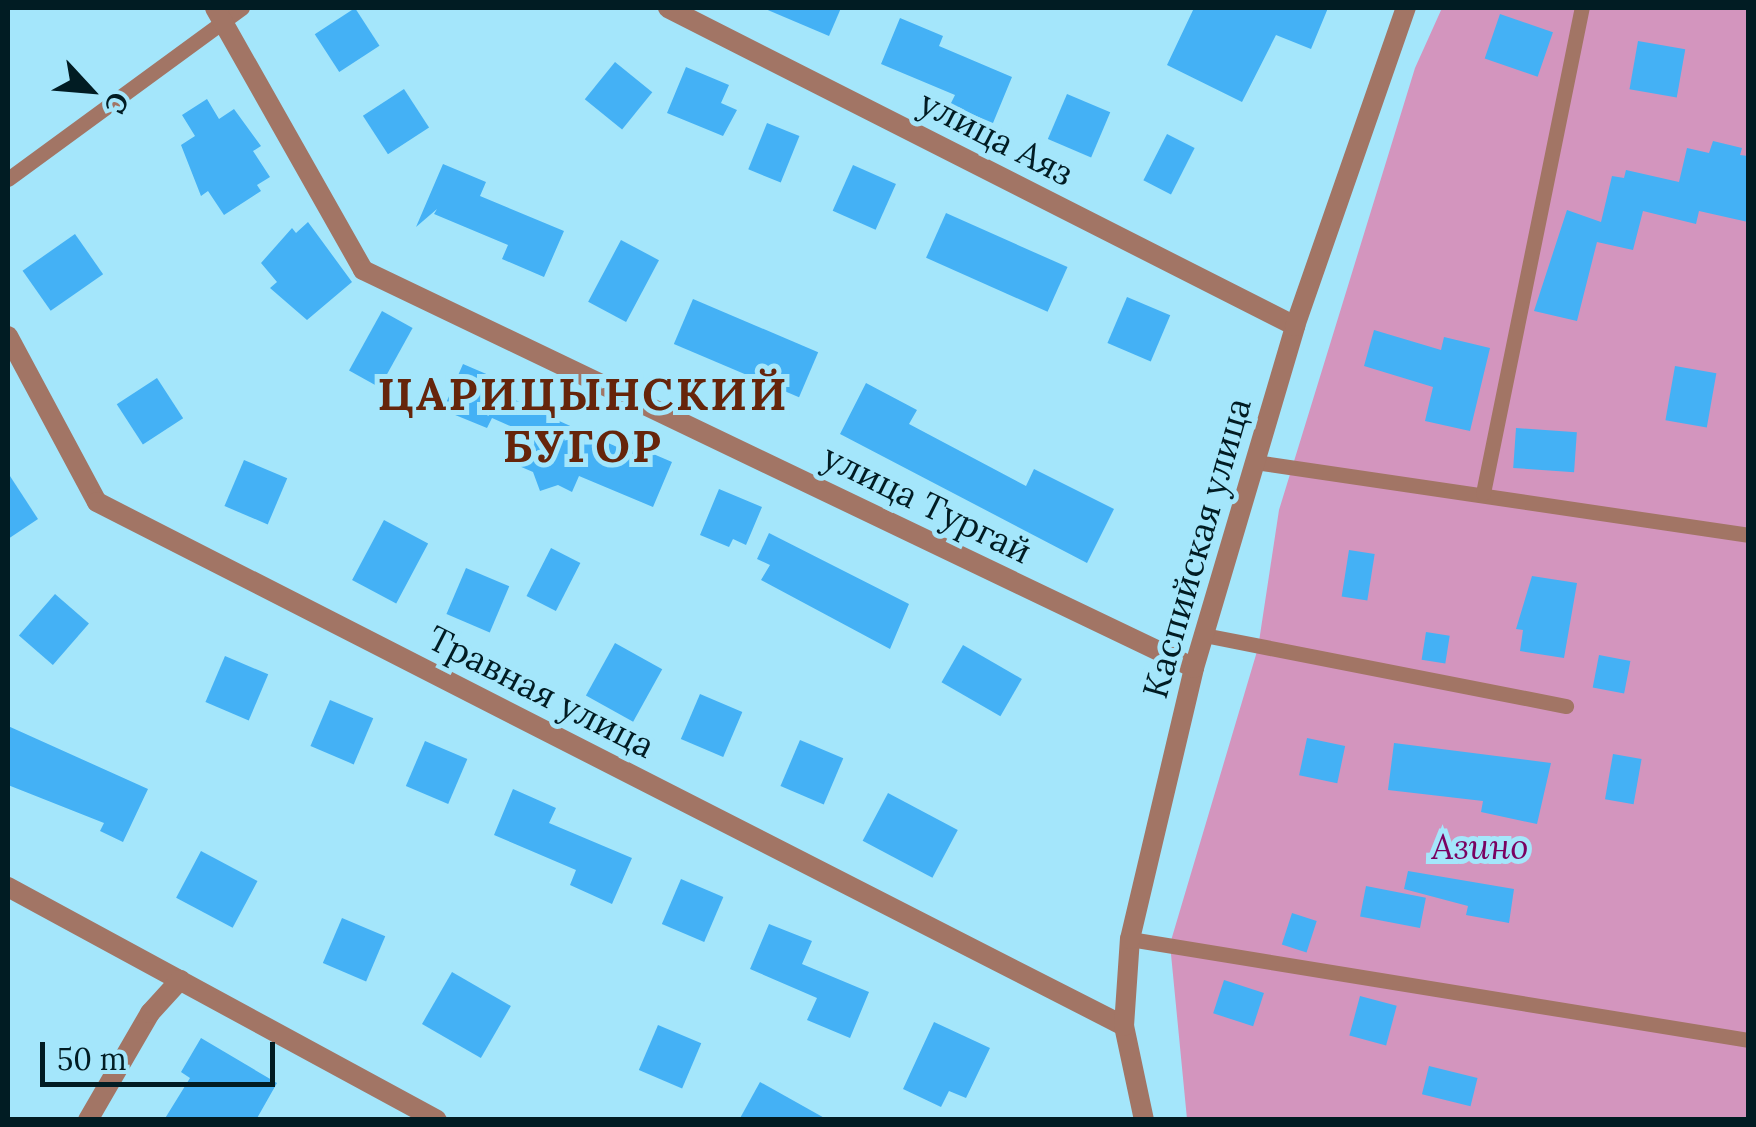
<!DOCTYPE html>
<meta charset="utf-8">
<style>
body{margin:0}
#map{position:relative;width:1756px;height:1127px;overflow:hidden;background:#a4e6fb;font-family:Lora,serif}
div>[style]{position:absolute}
.green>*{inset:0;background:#d395be}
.building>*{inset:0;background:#44b1f5;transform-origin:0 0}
.service>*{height:15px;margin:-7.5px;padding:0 7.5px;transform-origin:7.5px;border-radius:7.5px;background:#a27565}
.minor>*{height:20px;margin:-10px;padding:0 10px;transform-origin:10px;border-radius:10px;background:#a27565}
.tertiary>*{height:20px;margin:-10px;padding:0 10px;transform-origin:10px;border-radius:10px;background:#a27565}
span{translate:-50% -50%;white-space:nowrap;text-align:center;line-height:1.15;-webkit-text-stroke:10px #a4e6fb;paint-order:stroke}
.street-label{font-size:35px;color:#011c23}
.park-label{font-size:35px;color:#7a0261;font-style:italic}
.district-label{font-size:45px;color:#66250b;font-weight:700;letter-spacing:2.5px}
.frame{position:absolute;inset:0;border:10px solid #011c23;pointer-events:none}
.north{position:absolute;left:40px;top:40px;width:100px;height:100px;-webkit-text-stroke:8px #a4e6fb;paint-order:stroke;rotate:116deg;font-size:28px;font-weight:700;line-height:40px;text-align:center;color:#011c23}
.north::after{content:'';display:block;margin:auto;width:35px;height:45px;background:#011c23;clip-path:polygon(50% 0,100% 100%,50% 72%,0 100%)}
.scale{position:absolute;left:40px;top:1042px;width:235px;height:45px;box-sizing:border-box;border:5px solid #011c23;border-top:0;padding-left:12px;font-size:30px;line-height:35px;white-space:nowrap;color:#011c23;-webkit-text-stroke:8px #a4e6fb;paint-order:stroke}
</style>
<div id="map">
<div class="green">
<i style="clip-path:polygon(1442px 8px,1748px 8px,1748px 1119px,1187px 1119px,1170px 944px,1258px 648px,1279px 510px,1415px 68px)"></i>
</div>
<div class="building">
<i style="left:355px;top:8px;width:45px;height:48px;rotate:57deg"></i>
<i style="clip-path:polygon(763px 8px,841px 8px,829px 36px)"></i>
<i style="clip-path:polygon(1194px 8px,1328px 8px,1311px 49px,1276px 35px,1242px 102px,1167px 65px)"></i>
<i style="left:1500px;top:14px;width:56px;height:47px;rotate:19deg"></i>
<i style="clip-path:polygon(900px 18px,943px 36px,939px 46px,1012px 77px,993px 123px,950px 105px,955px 95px,881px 64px)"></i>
<i style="left:1638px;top:41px;width:48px;height:49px;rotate:10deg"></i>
<i style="left:615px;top:62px;width:48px;height:48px;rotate:39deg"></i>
<i style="clip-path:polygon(686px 67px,729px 85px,721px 103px,737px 110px,723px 136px,667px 113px)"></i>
<i style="left:404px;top:89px;width:46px;height:49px;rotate:57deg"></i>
<i style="left:1067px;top:94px;width:47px;height:49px;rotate:23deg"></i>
<i style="clip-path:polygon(207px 99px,219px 119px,234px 109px,261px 146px,253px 151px,270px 177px,257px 185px,261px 191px,224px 215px,208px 191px,201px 196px,181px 145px,195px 136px,182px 115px)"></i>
<i style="left:767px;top:123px;width:35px;height:50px;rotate:22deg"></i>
<i style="left:1167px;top:134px;width:31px;height:52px;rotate:27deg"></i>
<i style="clip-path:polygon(1713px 141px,1742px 148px,1740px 155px,1748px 156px,1748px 222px,1699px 211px,1696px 224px,1643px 211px,1633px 250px,1597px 242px,1577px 321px,1534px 311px,1567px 210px,1601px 222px,1612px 176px,1624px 178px,1626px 170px,1679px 182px,1687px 148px,1709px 153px)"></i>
<i style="clip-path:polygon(443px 164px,486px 182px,480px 196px,564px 231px,544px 277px,502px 259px,508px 245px,434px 214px,437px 209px,416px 227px)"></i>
<i style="left:853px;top:165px;width:47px;height:50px;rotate:24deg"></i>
<i style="left:946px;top:213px;width:133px;height:49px;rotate:24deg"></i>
<i style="clip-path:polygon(308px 222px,352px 282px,307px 320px,270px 288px,277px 282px,261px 263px,292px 228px,296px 233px)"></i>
<i style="left:75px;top:234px;width:49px;height:64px;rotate:55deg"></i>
<i style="left:621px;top:240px;width:43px;height:70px;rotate:28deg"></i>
<i style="left:1127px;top:297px;width:47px;height:50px;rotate:23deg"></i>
<i style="left:693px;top:299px;width:136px;height:49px;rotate:23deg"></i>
<i style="left:382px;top:311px;width:35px;height:68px;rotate:29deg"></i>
<i style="clip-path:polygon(1374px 330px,1441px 350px,1444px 337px,1490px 348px,1470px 431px,1425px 421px,1433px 387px,1364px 366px)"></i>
<i style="clip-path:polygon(463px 364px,505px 382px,501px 393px,557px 420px,626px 451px,630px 444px,672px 462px,653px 507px,579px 476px,572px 492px,558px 485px,540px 491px,533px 472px,519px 466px,528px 446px,519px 442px,524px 432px,492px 418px,487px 428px,443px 410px)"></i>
<i style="left:1675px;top:366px;width:42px;height:55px;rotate:10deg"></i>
<i style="left:157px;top:378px;width:48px;height:48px;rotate:57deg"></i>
<i style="clip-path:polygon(866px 383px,917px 410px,909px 424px,1026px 486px,1034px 469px,1114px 509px,1087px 563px,840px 434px)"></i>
<i style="left:1516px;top:428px;width:61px;height:40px;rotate:4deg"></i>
<i style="left:244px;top:460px;width:47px;height:50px;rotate:23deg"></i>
<i style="clip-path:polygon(8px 473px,38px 519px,8px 539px)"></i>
<i style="clip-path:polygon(719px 489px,762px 507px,746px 545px,733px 539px,729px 547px,700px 535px)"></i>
<i style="left:384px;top:520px;width:50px;height:68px;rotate:28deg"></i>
<i style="clip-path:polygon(769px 533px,909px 604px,890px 649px,761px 580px,770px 565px,757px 559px)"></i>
<i style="left:551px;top:548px;width:33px;height:54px;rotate:27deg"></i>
<i style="left:1349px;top:550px;width:26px;height:47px;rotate:9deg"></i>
<i style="left:466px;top:568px;width:47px;height:50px;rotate:23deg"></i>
<i style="clip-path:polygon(1532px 576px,1577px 583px,1564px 658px,1520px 651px,1523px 630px,1516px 629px)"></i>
<i style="left:55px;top:594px;width:45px;height:55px;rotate:41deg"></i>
<i style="left:1426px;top:632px;width:24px;height:28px;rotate:9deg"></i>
<i style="left:615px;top:643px;width:54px;height:60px;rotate:29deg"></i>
<i style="left:963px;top:645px;width:68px;height:43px;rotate:30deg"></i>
<i style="left:1599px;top:655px;width:32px;height:33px;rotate:11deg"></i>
<i style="left:225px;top:656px;width:47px;height:50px;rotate:23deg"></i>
<i style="left:700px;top:694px;width:46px;height:49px;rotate:23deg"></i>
<i style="left:330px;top:700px;width:47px;height:50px;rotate:23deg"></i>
<i style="clip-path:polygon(8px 726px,148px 789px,123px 842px,100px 831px,104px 823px,8px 785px)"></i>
<i style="left:1307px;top:738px;width:39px;height:38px;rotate:12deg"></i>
<i style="left:800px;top:740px;width:47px;height:50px;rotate:23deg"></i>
<i style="left:425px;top:741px;width:46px;height:49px;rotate:23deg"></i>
<i style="clip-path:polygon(1394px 743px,1551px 763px,1537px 824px,1481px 812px,1483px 801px,1388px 790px)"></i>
<i style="left:1613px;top:754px;width:29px;height:46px;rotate:10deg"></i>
<i style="clip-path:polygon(513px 789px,556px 808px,549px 823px,632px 858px,612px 904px,570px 885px,576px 870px,494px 835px)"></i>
<i style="left:888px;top:793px;width:79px;height:54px;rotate:28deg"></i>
<i style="left:201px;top:851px;width:64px;height:53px;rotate:28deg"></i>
<i style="clip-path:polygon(1408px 871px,1514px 889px,1509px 923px,1466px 915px,1468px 906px,1404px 889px)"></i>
<i style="left:681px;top:879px;width:46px;height:49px;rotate:23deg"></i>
<i style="left:1366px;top:886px;width:61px;height:31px;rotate:11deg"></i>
<i style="left:1292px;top:913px;width:26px;height:33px;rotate:18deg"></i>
<i style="left:342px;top:918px;width:47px;height:49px;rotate:23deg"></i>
<i style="clip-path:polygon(769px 924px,812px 941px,802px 964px,869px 992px,850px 1038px,807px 1020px,817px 998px,750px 969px)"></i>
<i style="left:452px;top:972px;width:68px;height:60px;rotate:30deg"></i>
<i style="left:1224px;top:980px;width:42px;height:35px;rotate:18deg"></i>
<i style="left:1360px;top:996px;width:38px;height:41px;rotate:15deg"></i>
<i style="clip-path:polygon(934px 1022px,990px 1048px,966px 1098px,949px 1091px,941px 1107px,903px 1089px)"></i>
<i style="left:658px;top:1025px;width:47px;height:49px;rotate:23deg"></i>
<i style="clip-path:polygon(201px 1038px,277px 1083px,256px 1120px,164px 1120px,190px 1078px,181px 1072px)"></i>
<i style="left:1429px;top:1066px;width:50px;height:29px;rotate:14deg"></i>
<i style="clip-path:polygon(760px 1082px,828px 1120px,739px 1120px)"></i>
</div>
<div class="service">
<i style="left:8px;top:179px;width:290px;rotate:-36.2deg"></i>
<i style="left:1255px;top:462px;width:498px;rotate:8.4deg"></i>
<i style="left:1483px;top:493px;width:495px;rotate:-78.5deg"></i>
<i style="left:1204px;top:635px;width:369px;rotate:11.1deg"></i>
<i style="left:1130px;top:939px;width:626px;rotate:9.28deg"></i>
</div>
<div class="minor">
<i style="left:215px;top:8px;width:301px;rotate:60.5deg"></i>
<i style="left:363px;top:270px;width:921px;rotate:25.59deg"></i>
<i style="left:668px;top:8px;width:703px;rotate:26.89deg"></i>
<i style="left:8px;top:336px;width:188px;rotate:61.8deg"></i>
<i style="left:97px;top:502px;width:1153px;rotate:27.03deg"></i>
<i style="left:8px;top:887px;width:488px;rotate:28.5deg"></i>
<i style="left:88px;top:1120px;width:124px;rotate:-59.9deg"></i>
<i style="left:150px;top:1013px;width:45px;rotate:-47.7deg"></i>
</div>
<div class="tertiary">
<i style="left:1144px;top:1120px;width:96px;rotate:-102deg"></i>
<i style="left:1124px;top:1026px;width:87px;rotate:-86.1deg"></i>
<i style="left:1130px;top:939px;width:278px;rotate:-76.7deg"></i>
<i style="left:1194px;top:668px;width:357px;rotate:-73.5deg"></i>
<i style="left:1295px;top:326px;width:337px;rotate:-70.8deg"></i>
</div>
<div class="street-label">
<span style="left:996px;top:138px;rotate:27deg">улица Аяз</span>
<span style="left:927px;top:504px;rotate:26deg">улица Тургай</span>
<span style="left:1197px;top:548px;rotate:-74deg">Каспийская улица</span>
<span style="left:541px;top:692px;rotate:27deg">Травная улица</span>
</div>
<div class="park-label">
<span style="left:1480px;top:847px">Азино</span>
</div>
<div class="district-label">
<span style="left:583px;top:420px">ЦАРИЦЫНСКИЙ<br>БУГОР</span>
</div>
<div class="frame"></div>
<div class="north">С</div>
<div class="scale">50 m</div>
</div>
